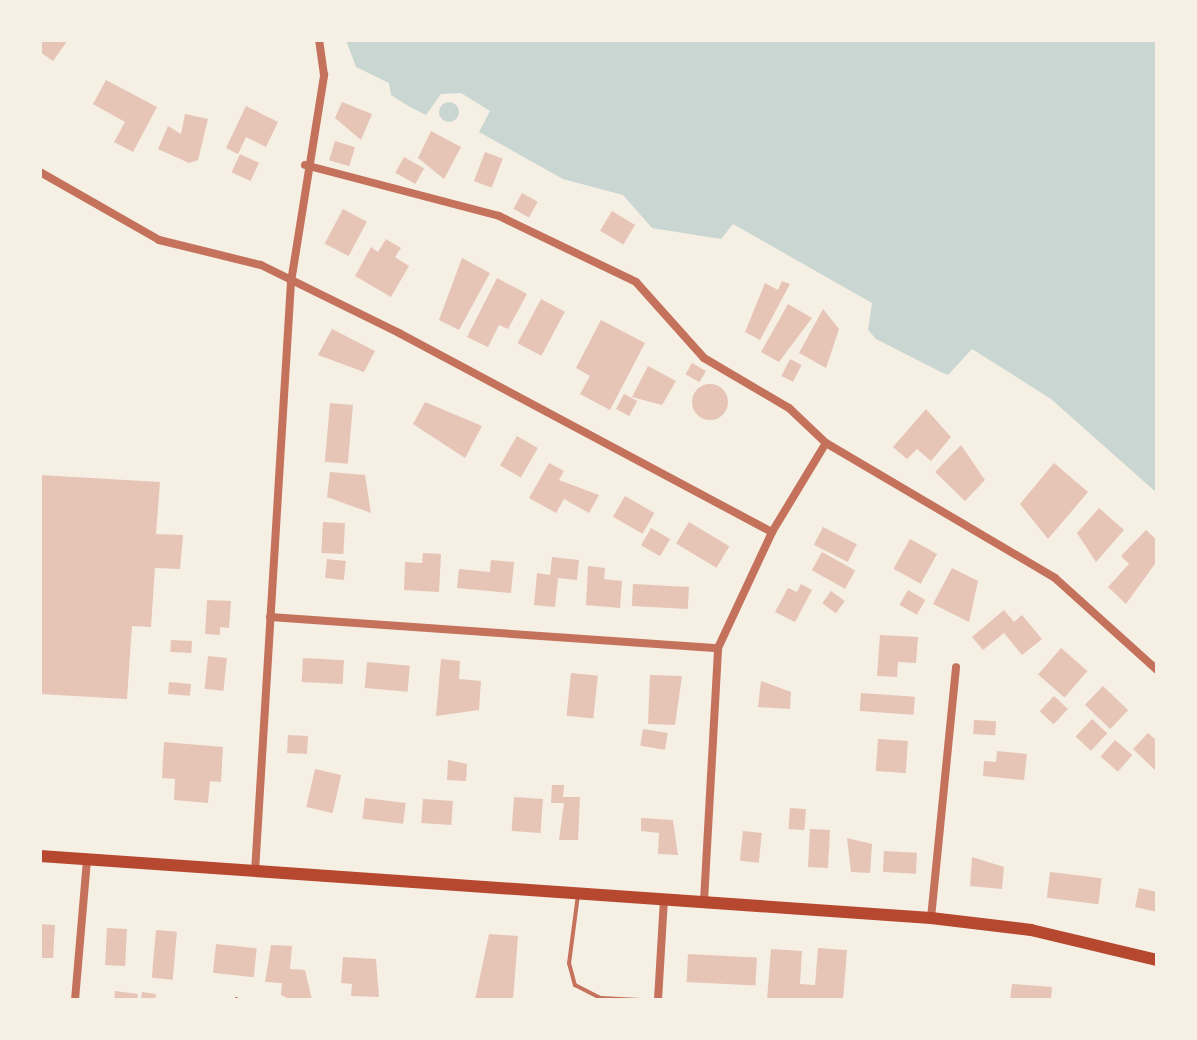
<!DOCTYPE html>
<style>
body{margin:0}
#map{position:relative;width:1197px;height:1040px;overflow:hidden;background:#f6efe4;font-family:"PT Sans",sans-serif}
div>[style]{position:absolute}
.water>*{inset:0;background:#c9d6d2}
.round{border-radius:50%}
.building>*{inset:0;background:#e6c5b7;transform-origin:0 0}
.path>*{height:3px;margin:-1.5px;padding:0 1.5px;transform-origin:1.5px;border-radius:1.5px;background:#b5482f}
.service>*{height:4px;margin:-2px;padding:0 2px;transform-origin:2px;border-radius:2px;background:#c5725c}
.minor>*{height:8px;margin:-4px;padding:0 4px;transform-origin:4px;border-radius:4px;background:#c5725c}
.primary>*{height:12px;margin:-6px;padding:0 6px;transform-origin:6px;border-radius:6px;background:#b5482f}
span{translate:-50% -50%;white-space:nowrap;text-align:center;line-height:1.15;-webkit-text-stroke:8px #f6efe4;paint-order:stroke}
.frame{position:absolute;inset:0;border:42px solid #f6efe4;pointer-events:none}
</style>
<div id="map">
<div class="water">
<i style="clip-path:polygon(346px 40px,1157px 40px,1157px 493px,1051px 399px,972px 349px,948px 375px,941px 372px,876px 339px,868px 330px,872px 303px,733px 224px,721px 239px,652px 228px,623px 195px,563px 179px,479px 132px,490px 111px,461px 93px,441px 94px,426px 115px,410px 107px,391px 95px,389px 83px,356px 67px)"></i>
<i class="round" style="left:439px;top:102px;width:20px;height:20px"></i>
</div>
<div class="building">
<i style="clip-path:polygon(40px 40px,68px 40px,53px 61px,40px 52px)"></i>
<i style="clip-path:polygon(106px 80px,157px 107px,133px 152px,114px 142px,125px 122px,93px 104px)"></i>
<i style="clip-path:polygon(342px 102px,372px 114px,361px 140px,335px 118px)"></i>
<i style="clip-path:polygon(246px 106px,278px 122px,266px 147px,246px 137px,238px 154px,226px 148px)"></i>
<i style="clip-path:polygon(185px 114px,208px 119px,198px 160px,189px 163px,158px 149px,168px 126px,181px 134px)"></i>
<i style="clip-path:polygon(431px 131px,461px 147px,444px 179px,418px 158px)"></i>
<i style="left:335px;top:141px;width:21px;height:20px;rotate:17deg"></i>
<i style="left:485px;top:152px;width:19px;height:31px;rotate:21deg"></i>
<i style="left:240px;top:154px;width:21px;height:20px;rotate:25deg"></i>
<i style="left:404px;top:157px;width:23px;height:18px;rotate:29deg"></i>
<i style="left:522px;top:193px;width:18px;height:18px;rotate:29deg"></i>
<i style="left:343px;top:209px;width:27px;height:39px;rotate:28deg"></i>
<i style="left:612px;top:211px;width:27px;height:23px;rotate:31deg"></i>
<i style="clip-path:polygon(386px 239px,401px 248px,395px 257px,409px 266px,391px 297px,355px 276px,371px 247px,378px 252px)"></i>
<i style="clip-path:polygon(462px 258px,490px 273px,459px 330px,439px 320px)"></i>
<i style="clip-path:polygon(497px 278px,527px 294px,508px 329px,499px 325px,488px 347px,467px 337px)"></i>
<i style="clip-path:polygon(782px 281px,790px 284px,760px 340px,745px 332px,765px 283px,778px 290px)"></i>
<i style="left:541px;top:299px;width:27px;height:50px;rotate:28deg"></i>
<i style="clip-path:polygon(788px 304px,812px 318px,779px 362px,761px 352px)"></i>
<i style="clip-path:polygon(823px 309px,839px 329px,826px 368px,799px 353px)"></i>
<i style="clip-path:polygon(601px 320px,645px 343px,610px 410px,580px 394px,590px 376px,576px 368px)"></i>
<i style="clip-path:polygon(332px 329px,375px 351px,364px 372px,318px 355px)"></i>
<i style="left:790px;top:359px;width:13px;height:19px;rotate:27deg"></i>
<i style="left:692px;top:363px;width:16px;height:13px;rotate:30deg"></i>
<i style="clip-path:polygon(648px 366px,676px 381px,662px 405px,632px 397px)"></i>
<i class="round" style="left:692px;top:384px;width:36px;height:36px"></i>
<i style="left:624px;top:394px;width:15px;height:17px;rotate:28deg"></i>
<i style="clip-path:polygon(425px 402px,482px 426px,465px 458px,413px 424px)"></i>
<i style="left:330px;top:403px;width:23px;height:59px;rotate:5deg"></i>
<i style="clip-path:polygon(926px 409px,951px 437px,931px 461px,917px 449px,907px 459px,893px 447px)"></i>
<i style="left:517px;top:436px;width:24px;height:34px;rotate:30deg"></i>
<i style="clip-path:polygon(961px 445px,985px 480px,965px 501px,935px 472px)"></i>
<i style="clip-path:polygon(549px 463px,564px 471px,559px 480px,599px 495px,589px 513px,564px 499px,556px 513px,529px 498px)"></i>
<i style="clip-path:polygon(1054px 463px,1088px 492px,1048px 539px,1020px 504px)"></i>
<i style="clip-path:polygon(330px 472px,365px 475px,371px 513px,327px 497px)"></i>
<i style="clip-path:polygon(40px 475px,160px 482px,156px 534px,183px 535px,180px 569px,155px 568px,151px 627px,132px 626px,127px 699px,40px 694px)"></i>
<i style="left:625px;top:496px;width:34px;height:24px;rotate:30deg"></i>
<i style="clip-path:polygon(1099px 508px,1124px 530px,1096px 562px,1077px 533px)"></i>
<i style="left:323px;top:522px;width:22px;height:31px;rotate:3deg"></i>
<i style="left:689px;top:522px;width:47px;height:25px;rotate:31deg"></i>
<i style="left:823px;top:527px;width:38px;height:20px;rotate:27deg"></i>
<i style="left:651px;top:528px;width:22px;height:20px;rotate:30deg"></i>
<i style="clip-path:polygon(1146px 530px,1157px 540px,1157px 561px,1126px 604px,1108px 587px,1129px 564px,1121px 556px)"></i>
<i style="left:910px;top:539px;width:31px;height:34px;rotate:29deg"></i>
<i style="left:822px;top:552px;width:38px;height:21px;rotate:29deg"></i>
<i style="clip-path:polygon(423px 553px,441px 554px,439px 592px,404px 590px,405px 562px,422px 563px)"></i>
<i style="clip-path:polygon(552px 557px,579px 560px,577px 580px,558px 578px,555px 607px,534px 605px,537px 573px,550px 575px)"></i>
<i style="left:327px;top:559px;width:19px;height:19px;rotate:6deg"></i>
<i style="clip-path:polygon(491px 560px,514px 562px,511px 593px,457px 588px,459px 569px,490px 572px)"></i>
<i style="clip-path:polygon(588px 566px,605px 568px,604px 579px,622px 581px,620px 608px,586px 605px)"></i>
<i style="clip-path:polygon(952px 568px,978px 581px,969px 622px,933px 604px)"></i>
<i style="left:633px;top:584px;width:56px;height:22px;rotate:3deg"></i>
<i style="clip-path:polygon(801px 584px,812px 590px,795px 622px,775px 612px,788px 588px,797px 592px)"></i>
<i style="left:908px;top:590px;width:20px;height:17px;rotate:30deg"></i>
<i style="left:831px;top:591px;width:17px;height:15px;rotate:36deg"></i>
<i style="clip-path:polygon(207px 600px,231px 601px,229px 628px,220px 627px,220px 635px,205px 634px)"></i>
<i style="clip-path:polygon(1004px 610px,1014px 622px,1022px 615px,1042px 639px,1022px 655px,1004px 633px,983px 650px,972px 637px)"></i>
<i style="clip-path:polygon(880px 635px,918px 637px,916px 663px,898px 662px,897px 677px,877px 676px)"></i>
<i style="left:171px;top:640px;width:21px;height:12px;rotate:3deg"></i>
<i style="left:1061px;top:648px;width:35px;height:35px;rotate:41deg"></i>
<i style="left:208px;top:656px;width:19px;height:33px;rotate:6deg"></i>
<i style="left:303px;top:658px;width:41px;height:24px;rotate:3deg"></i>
<i style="clip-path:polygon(441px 659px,460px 661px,459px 679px,481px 681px,479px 710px,436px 716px)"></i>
<i style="left:367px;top:662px;width:43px;height:26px;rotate:5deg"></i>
<i style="left:571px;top:673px;width:27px;height:43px;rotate:6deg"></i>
<i style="clip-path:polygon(650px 675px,682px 676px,675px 725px,648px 724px)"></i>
<i style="clip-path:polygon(761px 681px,791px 692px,790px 709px,758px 707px)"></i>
<i style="left:169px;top:682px;width:22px;height:12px;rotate:5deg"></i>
<i style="left:1103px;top:686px;width:35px;height:26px;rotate:44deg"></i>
<i style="left:861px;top:693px;width:54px;height:18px;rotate:4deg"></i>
<i style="left:1054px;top:696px;width:19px;height:21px;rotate:43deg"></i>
<i style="left:1092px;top:719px;width:21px;height:24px;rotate:43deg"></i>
<i style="left:974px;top:720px;width:22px;height:14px;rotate:3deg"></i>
<i style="left:643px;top:729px;width:25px;height:17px;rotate:9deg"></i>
<i style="clip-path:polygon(1148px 733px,1157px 741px,1157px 772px,1133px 749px)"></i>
<i style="left:288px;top:735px;width:20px;height:18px;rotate:3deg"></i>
<i style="left:878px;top:739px;width:30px;height:32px;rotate:4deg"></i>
<i style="left:1115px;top:740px;width:23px;height:22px;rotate:41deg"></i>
<i style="clip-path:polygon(164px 742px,223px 747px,221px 782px,210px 781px,208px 803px,174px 800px,175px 779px,162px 778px)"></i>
<i style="clip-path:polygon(997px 751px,1027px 754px,1024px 780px,983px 776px,984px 761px,996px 762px)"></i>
<i style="clip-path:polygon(448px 760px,467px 764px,466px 781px,447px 780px)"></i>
<i style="left:315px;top:769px;width:27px;height:39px;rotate:13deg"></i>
<i style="clip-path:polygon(552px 785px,564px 785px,563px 797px,580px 797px,578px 840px,559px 840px,564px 803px,551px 803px)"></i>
<i style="left:514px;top:797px;width:29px;height:34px;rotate:4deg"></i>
<i style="left:365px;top:798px;width:41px;height:21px;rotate:7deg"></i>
<i style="left:423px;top:799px;width:30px;height:24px;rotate:4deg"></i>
<i style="left:790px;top:808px;width:16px;height:21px;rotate:4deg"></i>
<i style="clip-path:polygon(641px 818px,673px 820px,678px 855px,658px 854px,659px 833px,641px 831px)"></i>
<i style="left:810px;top:829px;width:20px;height:38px;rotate:3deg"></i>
<i style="left:743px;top:831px;width:19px;height:30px;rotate:6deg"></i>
<i style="clip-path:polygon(847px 838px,872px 844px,870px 873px,851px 872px)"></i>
<i style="left:884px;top:851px;width:33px;height:21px;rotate:3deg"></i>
<i style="clip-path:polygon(972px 857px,1004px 867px,1002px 889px,970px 886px)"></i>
<i style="left:1050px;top:872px;width:52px;height:26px;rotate:7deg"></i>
<i style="clip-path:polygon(1139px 888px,1157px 892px,1157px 912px,1135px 907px)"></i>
<i style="clip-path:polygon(40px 924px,55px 925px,53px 958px,40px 958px)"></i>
<i style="left:107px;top:928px;width:20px;height:37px;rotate:3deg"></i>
<i style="left:156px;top:930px;width:21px;height:48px;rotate:5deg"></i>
<i style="clip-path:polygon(489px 934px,518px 936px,513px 1000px,475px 1000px)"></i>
<i style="left:216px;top:944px;width:41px;height:29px;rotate:6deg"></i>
<i style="clip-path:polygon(271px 945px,292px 946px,290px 969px,305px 970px,312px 1000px,291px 1000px,281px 995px,282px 983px,265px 982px)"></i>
<i style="clip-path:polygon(818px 948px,847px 950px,843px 1000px,767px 1000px,771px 949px,802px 951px,800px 984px,815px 985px)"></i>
<i style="left:688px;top:954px;width:69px;height:28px;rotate:3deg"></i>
<i style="clip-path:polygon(343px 957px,376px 959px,379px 997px,351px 996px,352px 984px,341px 983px)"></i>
<i style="clip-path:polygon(1012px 984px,1052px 987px,1051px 1000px,1010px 1000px)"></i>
<i style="clip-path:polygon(115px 991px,138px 994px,137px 1000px,114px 1000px)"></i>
<i style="clip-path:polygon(142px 992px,156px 994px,155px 1000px,141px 1000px)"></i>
</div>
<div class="path">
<i style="left:236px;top:998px;width:2px;rotate:90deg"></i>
</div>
<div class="service">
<i style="left:578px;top:895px;width:69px;rotate:97.5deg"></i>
<i style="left:569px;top:963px;width:23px;rotate:75deg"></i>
<i style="left:575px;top:985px;width:29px;rotate:27deg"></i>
<i style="left:601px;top:998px;width:40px;rotate:2.9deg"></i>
</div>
<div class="minor">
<i style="left:305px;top:165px;width:201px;rotate:14.7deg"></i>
<i style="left:499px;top:216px;width:152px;rotate:25.7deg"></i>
<i style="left:636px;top:282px;width:102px;rotate:48.2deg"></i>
<i style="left:704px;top:358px;width:99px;rotate:30.5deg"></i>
<i style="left:789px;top:408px;width:51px;rotate:43.4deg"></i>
<i style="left:826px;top:443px;width:266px;rotate:30.5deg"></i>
<i style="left:1055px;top:578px;width:137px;rotate:42deg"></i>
<i style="left:40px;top:172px;width:137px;rotate:29.7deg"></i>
<i style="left:159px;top:240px;width:105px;rotate:13.8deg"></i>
<i style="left:261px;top:265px;width:154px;rotate:26.2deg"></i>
<i style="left:399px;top:333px;width:423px;rotate:28.1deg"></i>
<i style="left:270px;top:617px;width:449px;rotate:4deg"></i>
<i style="left:255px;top:872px;width:591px;rotate:-86.51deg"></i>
<i style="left:291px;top:282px;width:210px;rotate:-80.9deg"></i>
<i style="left:324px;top:75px;width:35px;rotate:-98deg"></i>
<i style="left:704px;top:901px;width:253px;rotate:-86.8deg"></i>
<i style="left:718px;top:648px;width:128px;rotate:-65deg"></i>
<i style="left:772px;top:532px;width:104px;rotate:-58.8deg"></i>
<i style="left:931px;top:918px;width:252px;rotate:-84.3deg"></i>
<i style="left:75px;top:1000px;width:141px;rotate:-85.1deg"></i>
<i style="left:658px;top:1000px;width:102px;rotate:-86.6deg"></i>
</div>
<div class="primary">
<i style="left:40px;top:856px;width:893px;rotate:3.98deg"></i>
<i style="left:931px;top:918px;width:101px;rotate:6.8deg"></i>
<i style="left:1031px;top:930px;width:130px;rotate:13.4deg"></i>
</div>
<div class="frame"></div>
</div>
